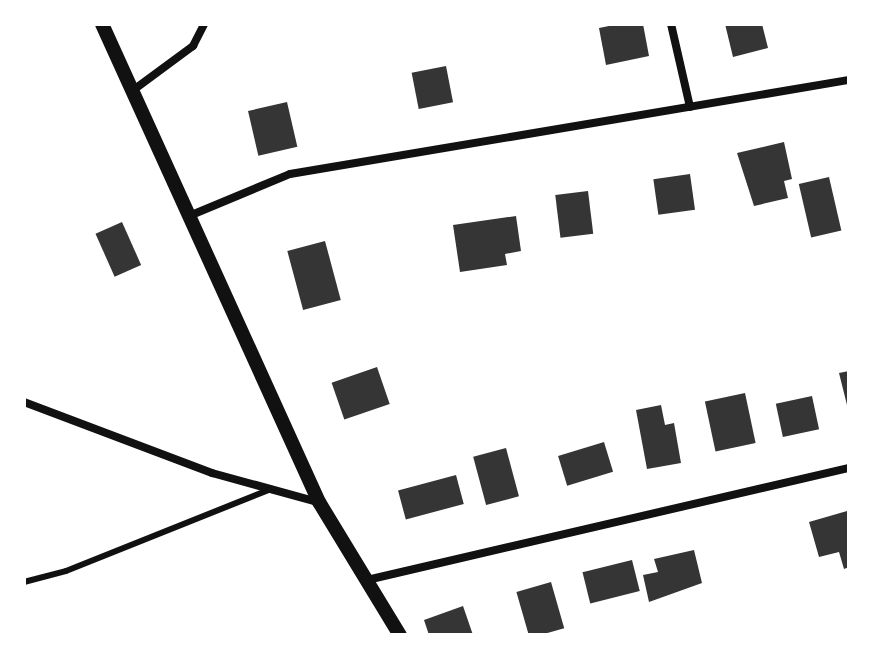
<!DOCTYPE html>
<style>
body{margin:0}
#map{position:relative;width:873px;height:659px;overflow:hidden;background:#fff;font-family:"Alegreya Sans",sans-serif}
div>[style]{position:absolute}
.building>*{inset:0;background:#353535;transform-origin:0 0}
.service>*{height:6px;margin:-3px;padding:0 3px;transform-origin:3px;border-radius:3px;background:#111}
.minor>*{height:8px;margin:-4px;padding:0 4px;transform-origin:4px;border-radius:4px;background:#111}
.tertiary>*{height:14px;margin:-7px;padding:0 7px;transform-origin:7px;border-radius:7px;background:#111}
span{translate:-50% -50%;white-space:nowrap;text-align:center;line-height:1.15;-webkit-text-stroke:7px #fff;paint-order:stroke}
.frame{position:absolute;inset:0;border:26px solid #fff;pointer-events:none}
</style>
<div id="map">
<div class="building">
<i style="clip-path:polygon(619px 24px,643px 24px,649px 56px,606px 65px,599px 28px)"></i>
<i style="clip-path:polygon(725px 24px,762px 24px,768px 48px,733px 57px)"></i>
<i style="left:446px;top:66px;width:37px;height:35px;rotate:79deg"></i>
<i style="left:287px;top:102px;width:46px;height:40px;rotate:77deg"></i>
<i style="clip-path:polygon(784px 142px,792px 179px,784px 181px,788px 198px,754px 206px,737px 153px)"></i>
<i style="left:690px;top:174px;width:36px;height:37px;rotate:82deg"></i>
<i style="left:829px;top:177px;width:55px;height:31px;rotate:77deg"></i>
<i style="left:588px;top:191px;width:43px;height:33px;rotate:83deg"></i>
<i style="clip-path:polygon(516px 216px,521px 251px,505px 254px,507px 265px,460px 272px,453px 225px)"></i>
<i style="left:122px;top:222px;width:47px;height:29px;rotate:66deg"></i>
<i style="left:325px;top:241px;width:61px;height:39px;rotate:75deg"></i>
<i style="left:377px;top:367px;width:39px;height:48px;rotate:71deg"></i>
<i style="clip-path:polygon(849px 371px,849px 409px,848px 409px,839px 373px)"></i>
<i style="left:745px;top:393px;width:51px;height:41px;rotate:78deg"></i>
<i style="left:812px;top:396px;width:34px;height:37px;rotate:78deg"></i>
<i style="clip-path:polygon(661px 405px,665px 425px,674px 423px,681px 463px,647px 469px,636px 410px)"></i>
<i style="left:604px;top:442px;width:31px;height:48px;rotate:73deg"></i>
<i style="left:506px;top:448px;width:50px;height:34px;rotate:75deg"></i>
<i style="left:456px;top:475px;width:30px;height:60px;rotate:75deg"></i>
<i style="clip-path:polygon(847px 511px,849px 567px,844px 569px,839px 552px,819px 557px,809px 522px)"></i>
<i style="clip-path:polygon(694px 550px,702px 583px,649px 602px,643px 575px,658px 572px,654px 559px)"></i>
<i style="left:632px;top:560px;width:32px;height:51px;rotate:76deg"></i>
<i style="left:551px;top:582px;width:48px;height:36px;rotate:74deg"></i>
<i style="clip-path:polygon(463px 606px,473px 635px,429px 635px,424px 620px)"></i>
</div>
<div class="service">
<i style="left:24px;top:582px;width:43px;rotate:-14.7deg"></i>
<i style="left:66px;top:571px;width:221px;rotate:-21.8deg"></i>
</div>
<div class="minor">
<i style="left:671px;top:24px;width:85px;rotate:77.1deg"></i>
<i style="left:132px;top:91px;width:76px;rotate:-36.4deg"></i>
<i style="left:193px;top:46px;width:25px;rotate:-63deg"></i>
<i style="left:189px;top:216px;width:109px;rotate:-22.6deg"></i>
<i style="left:290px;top:174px;width:567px;rotate:-9.55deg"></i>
<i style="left:24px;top:402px;width:201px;rotate:20.7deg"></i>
<i style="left:212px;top:473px;width:110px;rotate:15.3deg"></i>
<i style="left:367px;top:580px;width:495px;rotate:-13.1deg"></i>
</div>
<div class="tertiary">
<i style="left:102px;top:24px;width:525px;rotate:65.58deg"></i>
<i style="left:319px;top:502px;width:156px;rotate:58.7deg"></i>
</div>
<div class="frame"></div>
</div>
